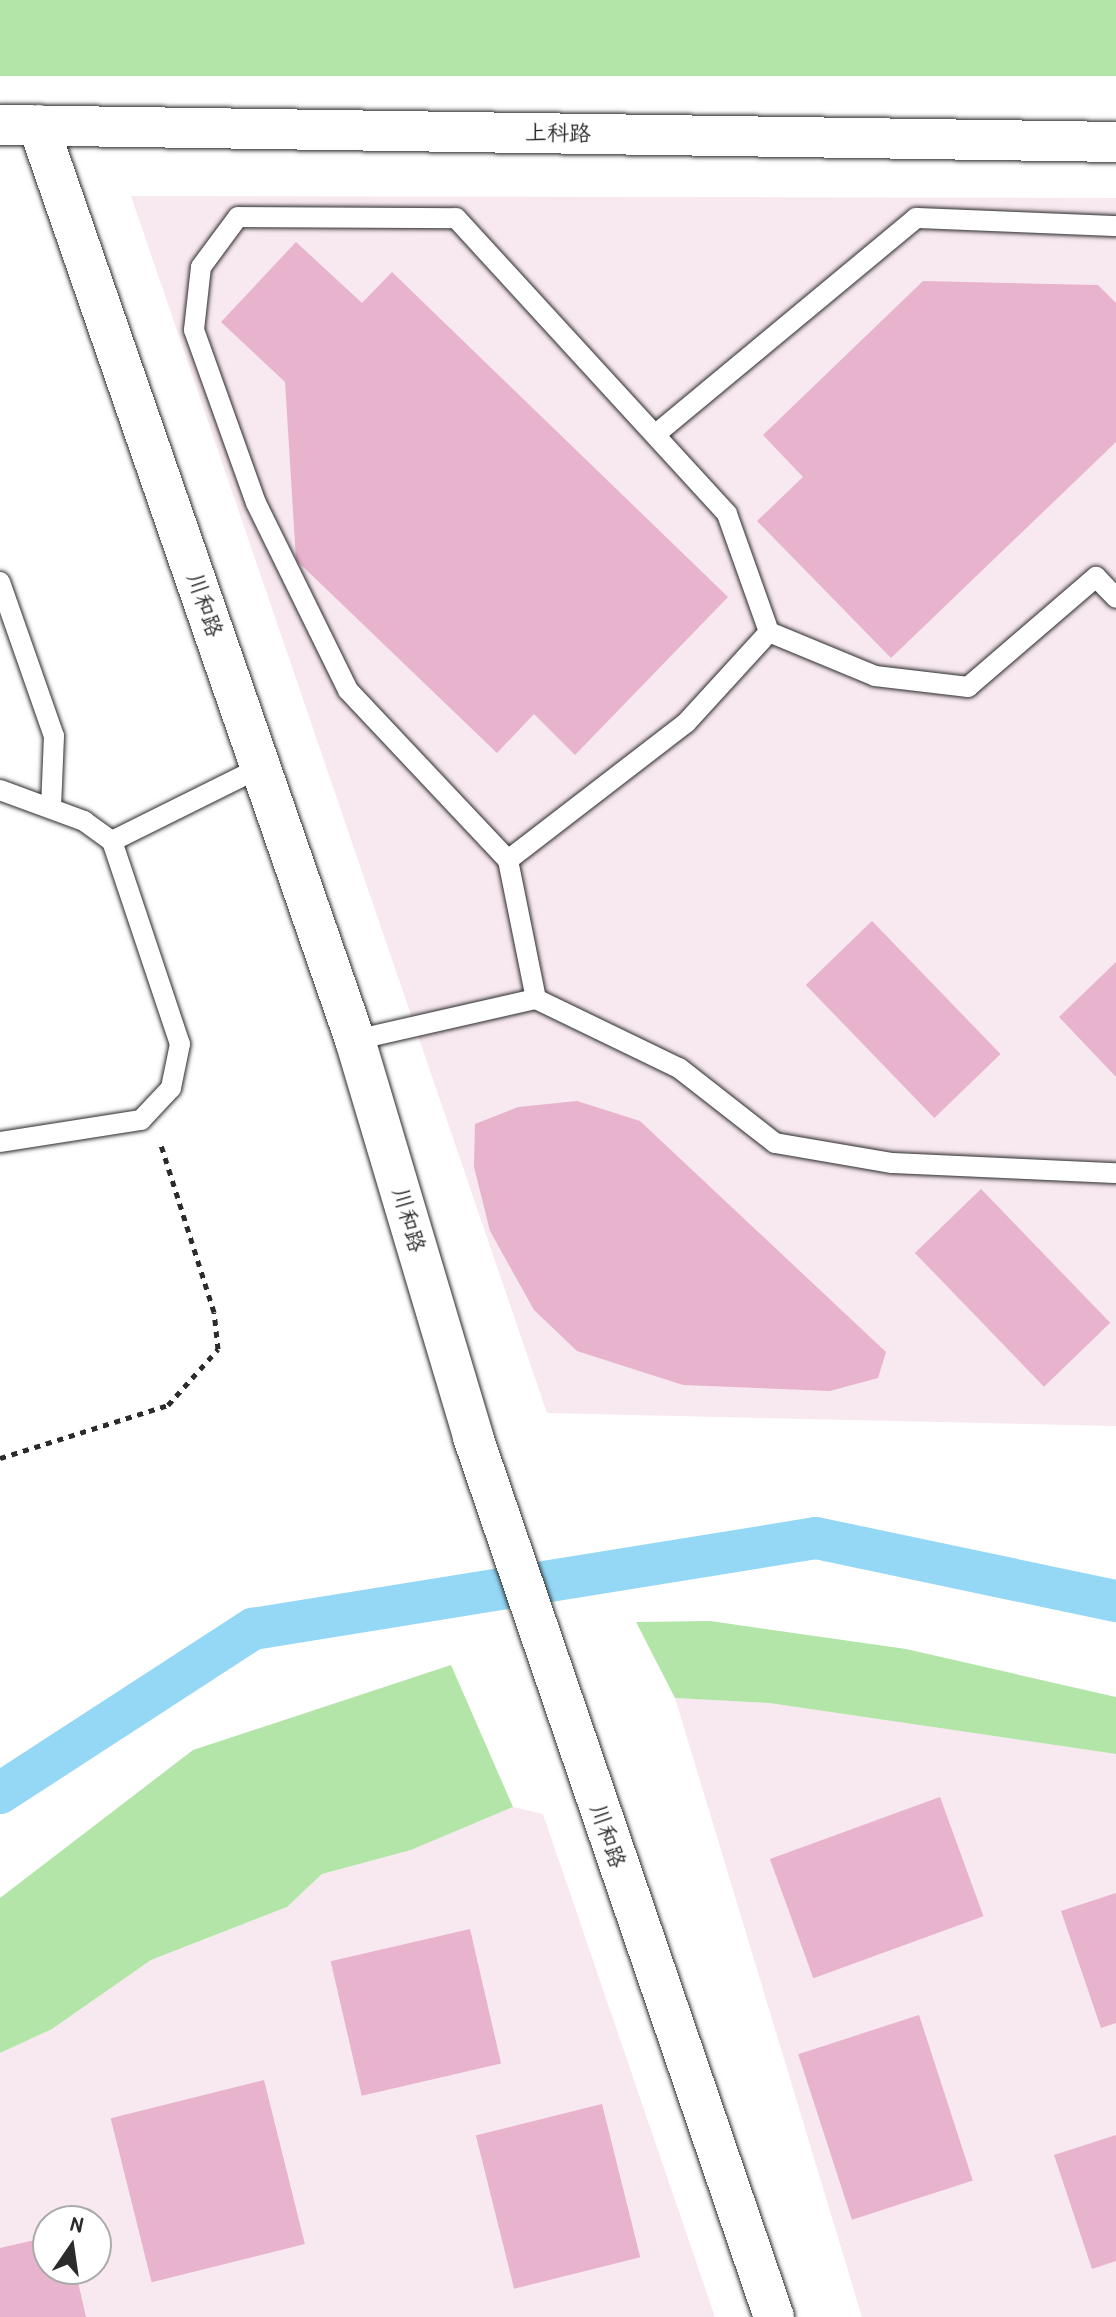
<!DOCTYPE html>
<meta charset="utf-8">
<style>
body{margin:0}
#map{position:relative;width:1116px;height:2317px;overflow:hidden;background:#fff;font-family:"Patrick Hand","LXGW WenKai TC",sans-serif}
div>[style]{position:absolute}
.built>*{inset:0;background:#f8e8f0}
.green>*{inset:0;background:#b2e5a7;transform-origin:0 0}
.canal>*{height:42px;margin:-21px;padding:0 21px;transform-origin:21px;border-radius:21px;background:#94d8f6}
.building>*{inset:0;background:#e8b3cc;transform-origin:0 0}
.path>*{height:5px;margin-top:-2.5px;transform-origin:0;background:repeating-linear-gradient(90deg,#2b2b2b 0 6px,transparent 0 12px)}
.roads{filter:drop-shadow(0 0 2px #2b2b2b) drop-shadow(0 0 2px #2b2b2b)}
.service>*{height:20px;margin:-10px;padding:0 10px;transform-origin:10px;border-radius:10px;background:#fff}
.minor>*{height:40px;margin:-20px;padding:0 20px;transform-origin:20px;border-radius:20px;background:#fff}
span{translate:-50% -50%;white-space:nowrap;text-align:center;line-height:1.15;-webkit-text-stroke:8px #fff;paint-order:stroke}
.street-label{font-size:22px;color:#2b2b2b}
.north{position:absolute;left:32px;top:2205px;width:80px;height:80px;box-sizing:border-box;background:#fff;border:2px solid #aaa;border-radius:50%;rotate:13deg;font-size:22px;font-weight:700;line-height:32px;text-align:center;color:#2b2b2b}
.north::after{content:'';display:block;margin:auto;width:28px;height:36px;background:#2b2b2b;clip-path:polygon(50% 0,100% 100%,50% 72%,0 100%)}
</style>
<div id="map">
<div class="built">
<i style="clip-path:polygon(131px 196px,1116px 198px,1116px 1426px,547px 1413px)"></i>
<i style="clip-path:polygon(675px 1698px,769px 1703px,1116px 1754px,1116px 2317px,862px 2317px)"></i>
<i style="clip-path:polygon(evenodd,513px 1807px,543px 1814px,715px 2317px,0 2317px,0 2053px,52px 2029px,151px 1960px,287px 1907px,322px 1874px,411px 1850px,513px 1807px,48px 2221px,96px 2221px,96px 2269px,48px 2269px,48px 2221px)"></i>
</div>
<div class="green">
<i style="left:0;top:0;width:1116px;height:76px"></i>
<i style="clip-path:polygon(710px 1621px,906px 1649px,1116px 1697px,1116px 1754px,769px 1703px,675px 1698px,636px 1622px)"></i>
<i style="clip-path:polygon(451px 1665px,513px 1807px,411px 1850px,322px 1874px,287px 1907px,151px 1960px,52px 2029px,0 2053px,0 1898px,193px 1750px)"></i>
</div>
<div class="canal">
<i style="left:0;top:1793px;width:302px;rotate:-33deg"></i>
<i style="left:253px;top:1629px;width:570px;rotate:-9.18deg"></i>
<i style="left:816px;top:1538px;width:307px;rotate:11.9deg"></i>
</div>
<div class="building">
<i style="clip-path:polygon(296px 242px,362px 303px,392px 272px,728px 597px,575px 755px,534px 714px,497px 753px,296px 560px,285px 382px,221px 322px)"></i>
<i style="clip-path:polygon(923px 281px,1098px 285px,1116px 303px,1116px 442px,891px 658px,757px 521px,803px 477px,763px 435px)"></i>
<i style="left:872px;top:921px;width:185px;height:92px;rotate:46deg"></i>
<i style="clip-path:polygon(1116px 962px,1116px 1077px,1059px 1017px)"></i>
<i style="clip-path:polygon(577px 1101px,640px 1121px,886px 1352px,878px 1378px,830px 1391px,683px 1385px,577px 1351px,534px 1310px,490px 1231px,474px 1167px,475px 1124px,518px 1107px)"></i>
<i style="left:981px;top:1189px;width:186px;height:92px;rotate:46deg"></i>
<i style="left:940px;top:1797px;width:127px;height:181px;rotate:70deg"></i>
<i style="clip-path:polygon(1116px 1893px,1116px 2023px,1101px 2028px,1061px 1911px)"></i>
<i style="left:470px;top:1929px;width:138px;height:143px;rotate:77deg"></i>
<i style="left:919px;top:2015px;width:174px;height:127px;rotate:72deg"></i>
<i style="left:264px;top:2080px;width:169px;height:158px;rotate:76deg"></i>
<i style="left:602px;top:2104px;width:158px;height:130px;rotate:76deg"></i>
<i style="clip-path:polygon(1116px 2135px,1116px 2261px,1092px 2269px,1054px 2155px)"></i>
<i style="clip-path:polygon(48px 2237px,48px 2269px,75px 2269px,86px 2317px,0 2317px,0 2248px)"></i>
</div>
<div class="path">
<i style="left:0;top:1458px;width:176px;rotate:-17.5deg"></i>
<i style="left:168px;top:1405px;width:75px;rotate:-48.2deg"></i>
<i style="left:218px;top:1349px;width:37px;rotate:-96deg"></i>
<i style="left:214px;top:1312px;width:178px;rotate:-107.6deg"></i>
</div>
<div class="roads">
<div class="service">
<i style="left:656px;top:434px;width:338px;rotate:-39.7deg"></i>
<i style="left:916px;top:218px;width:200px;rotate:2.3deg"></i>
<i style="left:0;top:582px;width:163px;rotate:70.7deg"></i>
<i style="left:54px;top:736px;width:71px;rotate:92.4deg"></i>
<i style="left:0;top:790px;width:90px;rotate:20.3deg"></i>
<i style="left:84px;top:821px;width:34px;rotate:36deg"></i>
<i style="left:112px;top:841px;width:214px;rotate:71.5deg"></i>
<i style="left:180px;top:1044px;width:45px;rotate:101.6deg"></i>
<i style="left:171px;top:1088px;width:44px;rotate:133.2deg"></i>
<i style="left:141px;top:1120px;width:143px;rotate:171.1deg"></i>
<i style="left:112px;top:841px;width:166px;rotate:-26.4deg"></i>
<i style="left:508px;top:860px;width:233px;rotate:-133.3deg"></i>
<i style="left:348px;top:690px;width:208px;rotate:-116.2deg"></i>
<i style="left:256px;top:503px;width:184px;rotate:-109.7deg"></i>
<i style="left:194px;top:330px;width:63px;rotate:-83.7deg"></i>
<i style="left:201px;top:267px;width:62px;rotate:-53.5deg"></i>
<i style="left:238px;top:217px;width:218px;rotate:0.3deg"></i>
<i style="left:456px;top:218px;width:401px;rotate:47.5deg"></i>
<i style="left:727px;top:514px;width:125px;rotate:70.4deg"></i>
<i style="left:536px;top:999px;width:142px;rotate:-101.4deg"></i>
<i style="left:508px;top:860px;width:225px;rotate:-37.6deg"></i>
<i style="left:686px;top:723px;width:123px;rotate:-47.6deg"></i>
<i style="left:769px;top:632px;width:115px;rotate:22.5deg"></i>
<i style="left:875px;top:676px;width:94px;rotate:6.7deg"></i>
<i style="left:968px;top:687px;width:169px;rotate:-40.7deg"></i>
<i style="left:1096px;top:577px;width:29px;rotate:46deg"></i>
<i style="left:355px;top:1040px;width:186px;rotate:-12.8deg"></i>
<i style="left:536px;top:999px;width:159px;rotate:25.8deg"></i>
<i style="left:679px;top:1068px;width:122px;rotate:38deg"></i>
<i style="left:775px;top:1143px;width:119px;rotate:9.7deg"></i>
<i style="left:892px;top:1163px;width:224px;rotate:2.6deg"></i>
</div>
<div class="minor">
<i style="left:0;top:125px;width:1116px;rotate:0.87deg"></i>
<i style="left:38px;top:125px;width:968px;rotate:70.89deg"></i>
<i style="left:355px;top:1040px;width:414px;rotate:73.4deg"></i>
<i style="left:473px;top:1437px;width:930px;rotate:71.12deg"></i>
</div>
</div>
<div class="street-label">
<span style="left:558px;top:133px;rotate:1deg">上科路</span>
<span style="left:205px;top:605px;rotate:71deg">川和路</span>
<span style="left:409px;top:1220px;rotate:74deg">川和路</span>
<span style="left:608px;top:1836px;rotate:71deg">川和路</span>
</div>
<div class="north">N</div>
</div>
